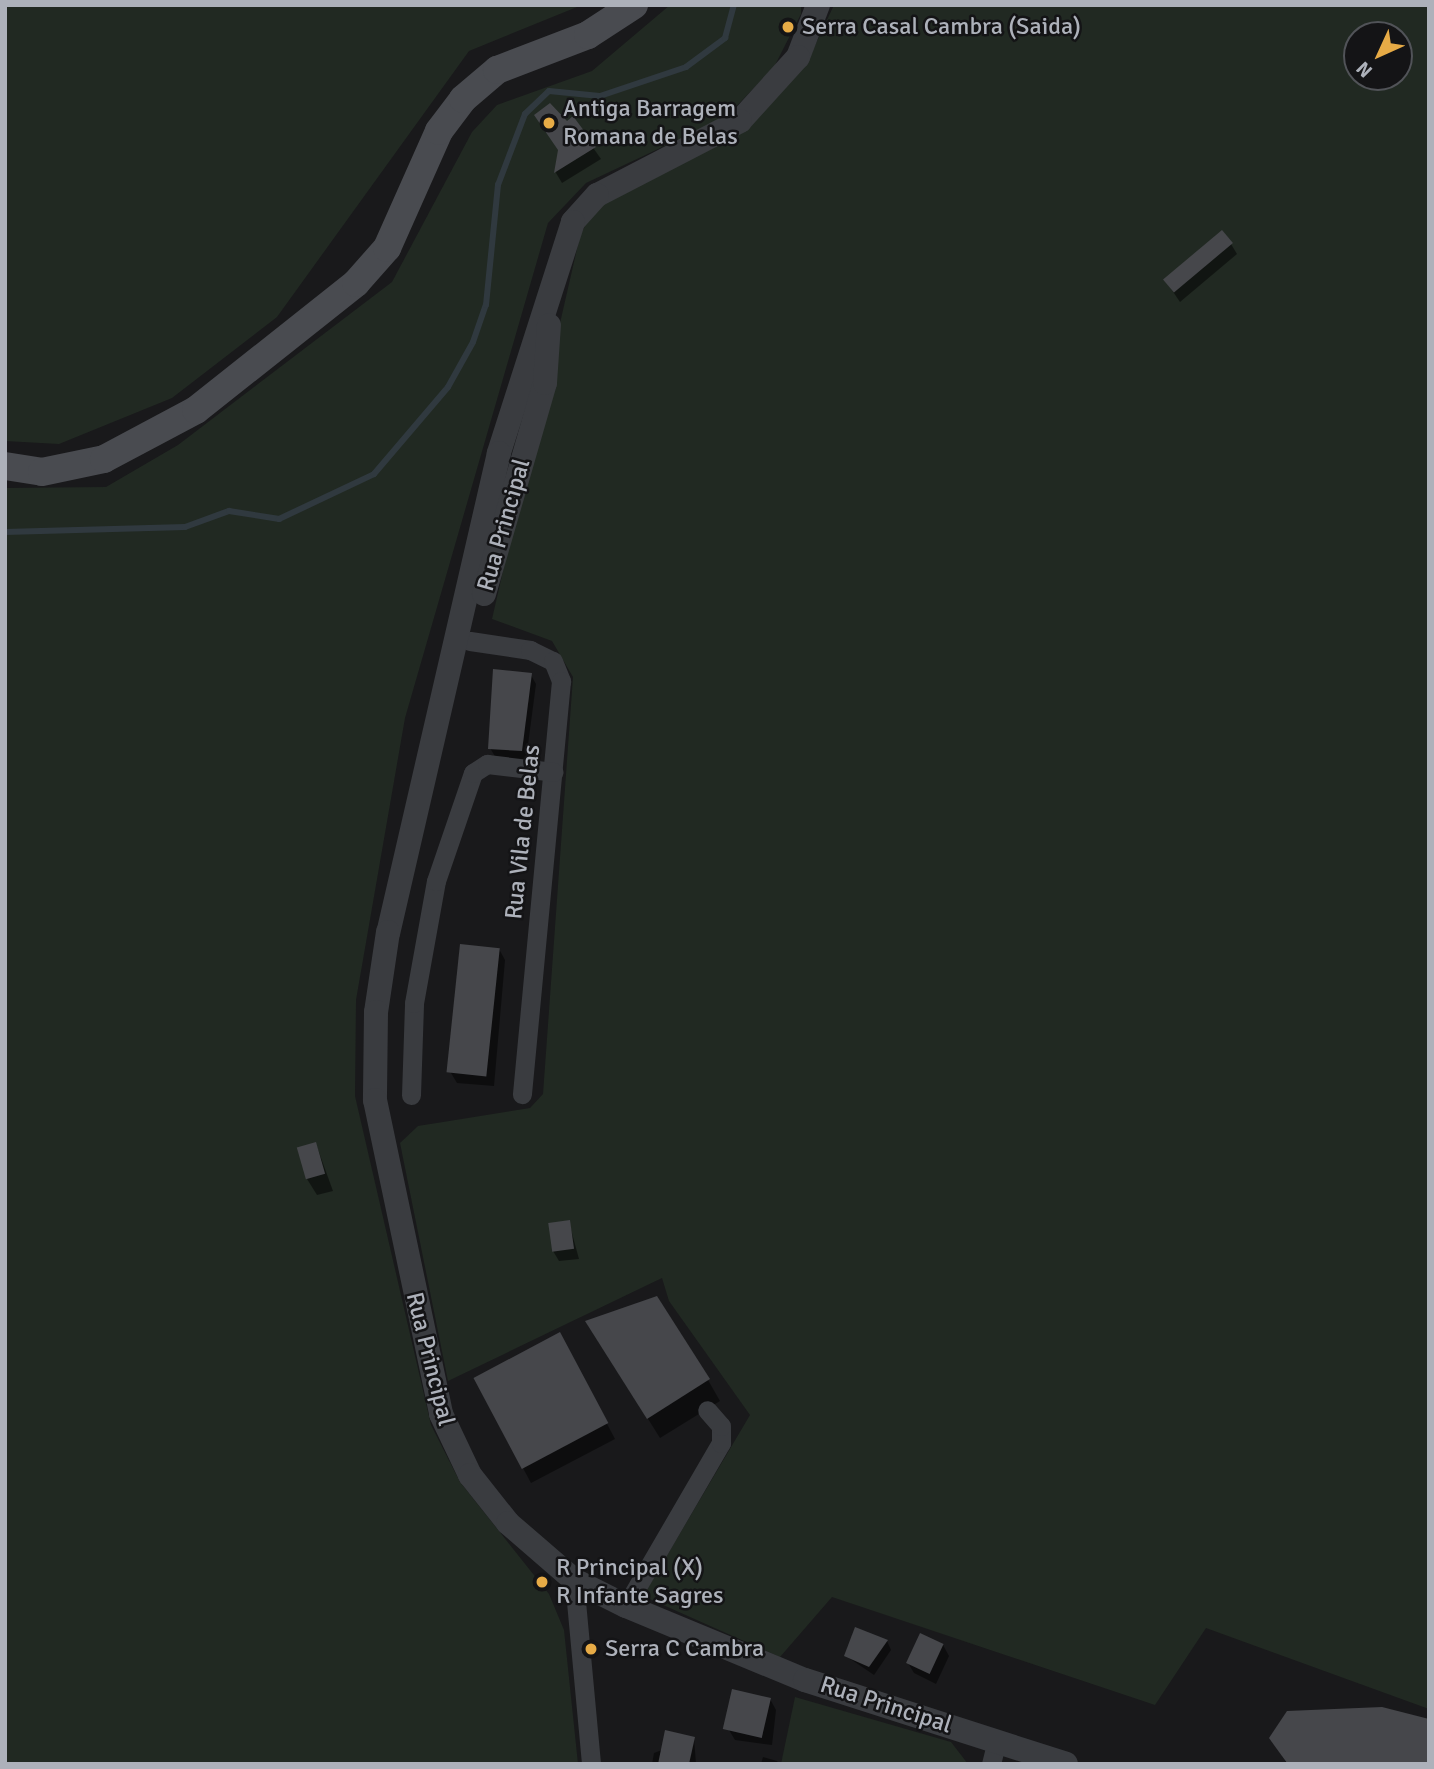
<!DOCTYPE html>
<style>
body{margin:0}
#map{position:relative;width:1434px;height:1769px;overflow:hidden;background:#19191b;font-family:Signika,sans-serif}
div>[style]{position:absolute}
.green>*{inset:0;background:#212922}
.shadow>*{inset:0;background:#0007}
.stream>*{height:6px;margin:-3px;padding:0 3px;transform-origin:3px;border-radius:3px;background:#30393f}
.building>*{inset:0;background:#46474b;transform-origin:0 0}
.minor>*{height:19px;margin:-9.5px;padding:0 9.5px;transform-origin:9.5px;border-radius:9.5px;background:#3a3c40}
.tertiary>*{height:24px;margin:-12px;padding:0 12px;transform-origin:12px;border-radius:12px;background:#3a3c40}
.secondary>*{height:28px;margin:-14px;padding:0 14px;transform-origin:14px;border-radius:14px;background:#494b50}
.dots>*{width:19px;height:19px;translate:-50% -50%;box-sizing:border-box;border:4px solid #141416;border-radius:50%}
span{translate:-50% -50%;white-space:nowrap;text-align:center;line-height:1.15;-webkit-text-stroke:5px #141416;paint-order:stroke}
.poi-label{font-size:24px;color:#adb1ba}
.left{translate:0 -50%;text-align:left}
.street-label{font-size:24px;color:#adb1ba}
.frame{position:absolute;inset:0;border:7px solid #adb1ba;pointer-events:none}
.north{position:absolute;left:1343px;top:21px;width:70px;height:70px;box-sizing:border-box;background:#141416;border:2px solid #515358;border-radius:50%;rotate:225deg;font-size:19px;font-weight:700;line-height:28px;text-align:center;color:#adb1ba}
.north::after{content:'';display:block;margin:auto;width:24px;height:32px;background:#e7ab46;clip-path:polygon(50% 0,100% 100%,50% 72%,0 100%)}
</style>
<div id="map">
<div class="green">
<i style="clip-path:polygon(5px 5px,582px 5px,469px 51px,277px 317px,172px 398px,59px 444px,5px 441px)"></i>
<i style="clip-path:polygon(670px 5px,801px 5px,801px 14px,774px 67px,726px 117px,586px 183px,548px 223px,405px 718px,356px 1000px,355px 1096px,431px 1425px,460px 1482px,549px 1594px,564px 1630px,578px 1764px,5px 1764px,5px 488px,106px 487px,178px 445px,392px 282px,472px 132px,497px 105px,592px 71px)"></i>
<i style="clip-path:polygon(evenodd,834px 5px,1429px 5px,1429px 1709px,1206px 1628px,1155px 1705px,832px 1597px,780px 1657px,643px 1596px,750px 1415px,669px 1301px,662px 1278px,448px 1381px,400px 1143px,418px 1126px,530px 1108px,543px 1094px,573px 677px,552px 641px,492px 619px,580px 236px,593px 209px,748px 129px,809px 58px,834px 5px,1357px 35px,1399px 35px,1399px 77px,1357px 77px,1357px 35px)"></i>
<i style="clip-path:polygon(795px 1697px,951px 1742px,968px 1764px,781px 1764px)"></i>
</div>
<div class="shadow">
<i style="clip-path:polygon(573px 119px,601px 159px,562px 183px,556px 173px,559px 151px)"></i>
<i style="clip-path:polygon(1231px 244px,1237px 254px,1180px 302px,1165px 280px)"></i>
<i style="clip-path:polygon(531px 675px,536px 684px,526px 760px,496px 758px,490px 748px)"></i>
<i style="clip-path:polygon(499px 949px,505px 960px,494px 1086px,457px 1083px,451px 1073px)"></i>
<i style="clip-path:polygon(316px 1144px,333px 1191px,317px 1195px,307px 1179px)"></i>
<i style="clip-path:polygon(569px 1222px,579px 1259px,559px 1261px,553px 1251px)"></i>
<i style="clip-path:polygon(600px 1342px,708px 1380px,720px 1401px,660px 1438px)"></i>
<i style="clip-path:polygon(568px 1350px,615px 1439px,531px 1483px,475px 1378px)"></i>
<i style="clip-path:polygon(887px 1641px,891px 1650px,874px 1675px,846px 1656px)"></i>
<i style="clip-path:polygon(943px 1645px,949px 1656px,936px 1684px,914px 1673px,908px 1663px)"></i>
<i style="clip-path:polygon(770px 1699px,776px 1710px,772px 1745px,735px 1740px,729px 1730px)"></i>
<i style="clip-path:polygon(1429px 1720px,1429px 1764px,1287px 1764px,1271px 1738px)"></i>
<i style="clip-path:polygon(694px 1738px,696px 1764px,652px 1764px,654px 1753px)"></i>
<i style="clip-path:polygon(763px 1757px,777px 1761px,779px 1764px,761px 1764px)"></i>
</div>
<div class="stream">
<i style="left:5px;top:532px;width:180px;rotate:-1.6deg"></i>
<i style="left:185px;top:527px;width:47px;rotate:-20deg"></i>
<i style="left:229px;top:511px;width:51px;rotate:9.1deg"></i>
<i style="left:279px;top:519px;width:105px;rotate:-25.3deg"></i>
<i style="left:374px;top:474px;width:114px;rotate:-49.6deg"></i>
<i style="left:448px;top:387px;width:51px;rotate:-60.9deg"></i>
<i style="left:473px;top:342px;width:39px;rotate:-71deg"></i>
<i style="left:486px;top:305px;width:121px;rotate:-84.3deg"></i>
<i style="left:498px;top:185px;width:76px;rotate:-69.2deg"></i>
<i style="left:525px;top:114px;width:33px;rotate:-44deg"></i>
<i style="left:549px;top:91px;width:51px;rotate:5.6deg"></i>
<i style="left:600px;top:96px;width:91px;rotate:-18.6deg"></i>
<i style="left:686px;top:67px;width:49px;rotate:-36.6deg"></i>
<i style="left:725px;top:38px;width:34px;rotate:-75deg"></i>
</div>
<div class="building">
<i style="clip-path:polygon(550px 103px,567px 121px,573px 116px,596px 147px,554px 173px,558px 150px,534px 115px)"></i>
<i style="left:1222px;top:230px;width:17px;height:77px;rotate:50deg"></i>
<i style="clip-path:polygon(493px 669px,532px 673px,522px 751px,488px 749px)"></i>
<i style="left:460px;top:944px;width:40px;height:129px;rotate:6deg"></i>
<i style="left:316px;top:1142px;width:33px;height:20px;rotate:74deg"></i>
<i style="left:570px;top:1220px;width:29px;height:22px;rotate:82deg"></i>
<i style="clip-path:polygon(657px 1296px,710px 1379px,647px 1419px,585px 1321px)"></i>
<i style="left:560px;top:1332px;width:103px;height:98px;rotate:62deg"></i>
<i style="clip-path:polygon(855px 1627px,888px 1640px,869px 1667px,844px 1656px)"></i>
<i style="left:920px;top:1633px;width:26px;height:33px;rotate:25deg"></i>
<i style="left:732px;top:1689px;width:40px;height:41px;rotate:13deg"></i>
<i style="clip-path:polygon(1382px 1707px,1429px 1719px,1429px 1762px,1287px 1763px,1269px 1738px,1287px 1711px)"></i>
<i style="clip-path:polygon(665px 1730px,695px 1737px,689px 1764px,658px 1764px)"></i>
</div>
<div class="minor">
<i style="left:470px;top:641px;width:61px;rotate:8.5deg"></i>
<i style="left:530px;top:650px;width:25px;rotate:26deg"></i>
<i style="left:553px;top:661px;width:22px;rotate:68deg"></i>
<i style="left:561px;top:681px;width:415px;rotate:95.4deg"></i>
<i style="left:411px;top:1095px;width:92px;rotate:-88.1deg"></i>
<i style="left:414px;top:1003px;width:124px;rotate:-79.8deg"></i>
<i style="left:436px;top:881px;width:114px;rotate:-71.1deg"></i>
<i style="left:473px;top:773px;width:17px;rotate:-33deg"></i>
<i style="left:487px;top:764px;width:67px;rotate:6.8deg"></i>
<i style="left:574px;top:1580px;width:185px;rotate:84.7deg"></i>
<i style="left:626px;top:1606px;width:189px;rotate:-59.8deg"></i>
<i style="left:721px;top:1443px;width:17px;rotate:-90deg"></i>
<i style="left:721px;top:1426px;width:21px;rotate:-131deg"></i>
<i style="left:991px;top:1764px;width:25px;rotate:-76deg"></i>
</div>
<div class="tertiary">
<i style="left:818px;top:5px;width:56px;rotate:111deg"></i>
<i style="left:798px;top:57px;width:86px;rotate:132.2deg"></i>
<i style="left:740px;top:121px;width:161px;rotate:152.6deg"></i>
<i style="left:597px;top:195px;width:36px;rotate:132deg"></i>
<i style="left:573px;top:222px;width:243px;rotate:107.8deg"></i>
<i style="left:499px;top:453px;width:492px;rotate:103deg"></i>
<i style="left:388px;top:932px;width:81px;rotate:98.5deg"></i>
<i style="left:376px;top:1012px;width:88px;rotate:90.7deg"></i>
<i style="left:375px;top:1100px;width:321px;rotate:78.1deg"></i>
<i style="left:441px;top:1414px;width:68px;rotate:64.6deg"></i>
<i style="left:470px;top:1475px;width:61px;rotate:51.6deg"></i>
<i style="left:508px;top:1523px;width:87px;rotate:40.8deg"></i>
<i style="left:574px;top:1580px;width:58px;rotate:26.6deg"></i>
<i style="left:626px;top:1606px;width:194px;rotate:22.5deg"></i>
<i style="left:805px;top:1680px;width:274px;rotate:17.8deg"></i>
<i style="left:484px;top:594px;width:220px;rotate:-73.9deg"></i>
<i style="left:545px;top:383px;width:58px;rotate:-86.1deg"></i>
</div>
<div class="secondary">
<i style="left:5px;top:466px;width:37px;rotate:9deg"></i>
<i style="left:42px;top:472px;width:63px;rotate:-11.8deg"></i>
<i style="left:104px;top:459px;width:104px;rotate:-28deg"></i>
<i style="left:196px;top:410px;width:204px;rotate:-38.4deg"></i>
<i style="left:356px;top:283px;width:47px;rotate:-48.5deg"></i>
<i style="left:387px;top:248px;width:128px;rotate:-66deg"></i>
<i style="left:439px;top:131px;width:40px;rotate:-53deg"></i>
<i style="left:463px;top:99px;width:45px;rotate:-40.5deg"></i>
<i style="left:497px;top:70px;width:97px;rotate:-21deg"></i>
<i style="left:588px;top:35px;width:55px;rotate:-33.1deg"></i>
</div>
<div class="dots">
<i style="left:788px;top:27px;background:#e7ab46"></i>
<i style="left:549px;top:123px;background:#e7ab46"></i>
<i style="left:542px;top:1582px;background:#e7ab46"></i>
<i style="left:591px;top:1649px;background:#e7ab46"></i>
</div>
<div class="poi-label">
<span class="left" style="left:802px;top:27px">Serra Casal Cambra (Saida)</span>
<span class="left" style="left:563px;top:123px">Antiga Barragem<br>Romana de Belas</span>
<span class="left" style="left:556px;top:1582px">R Principal (X)<br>R Infante Sagres</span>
<span class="left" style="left:605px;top:1649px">Serra C Cambra</span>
</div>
<div class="street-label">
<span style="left:504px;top:525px;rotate:-74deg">Rua Principal</span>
<span style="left:523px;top:832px;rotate:-84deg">Rua Vila de Belas</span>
<span style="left:430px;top:1359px;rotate:76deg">Rua Principal</span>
<span style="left:886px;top:1705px;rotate:18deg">Rua Principal</span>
</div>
<div class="frame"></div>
<div class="north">N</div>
</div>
